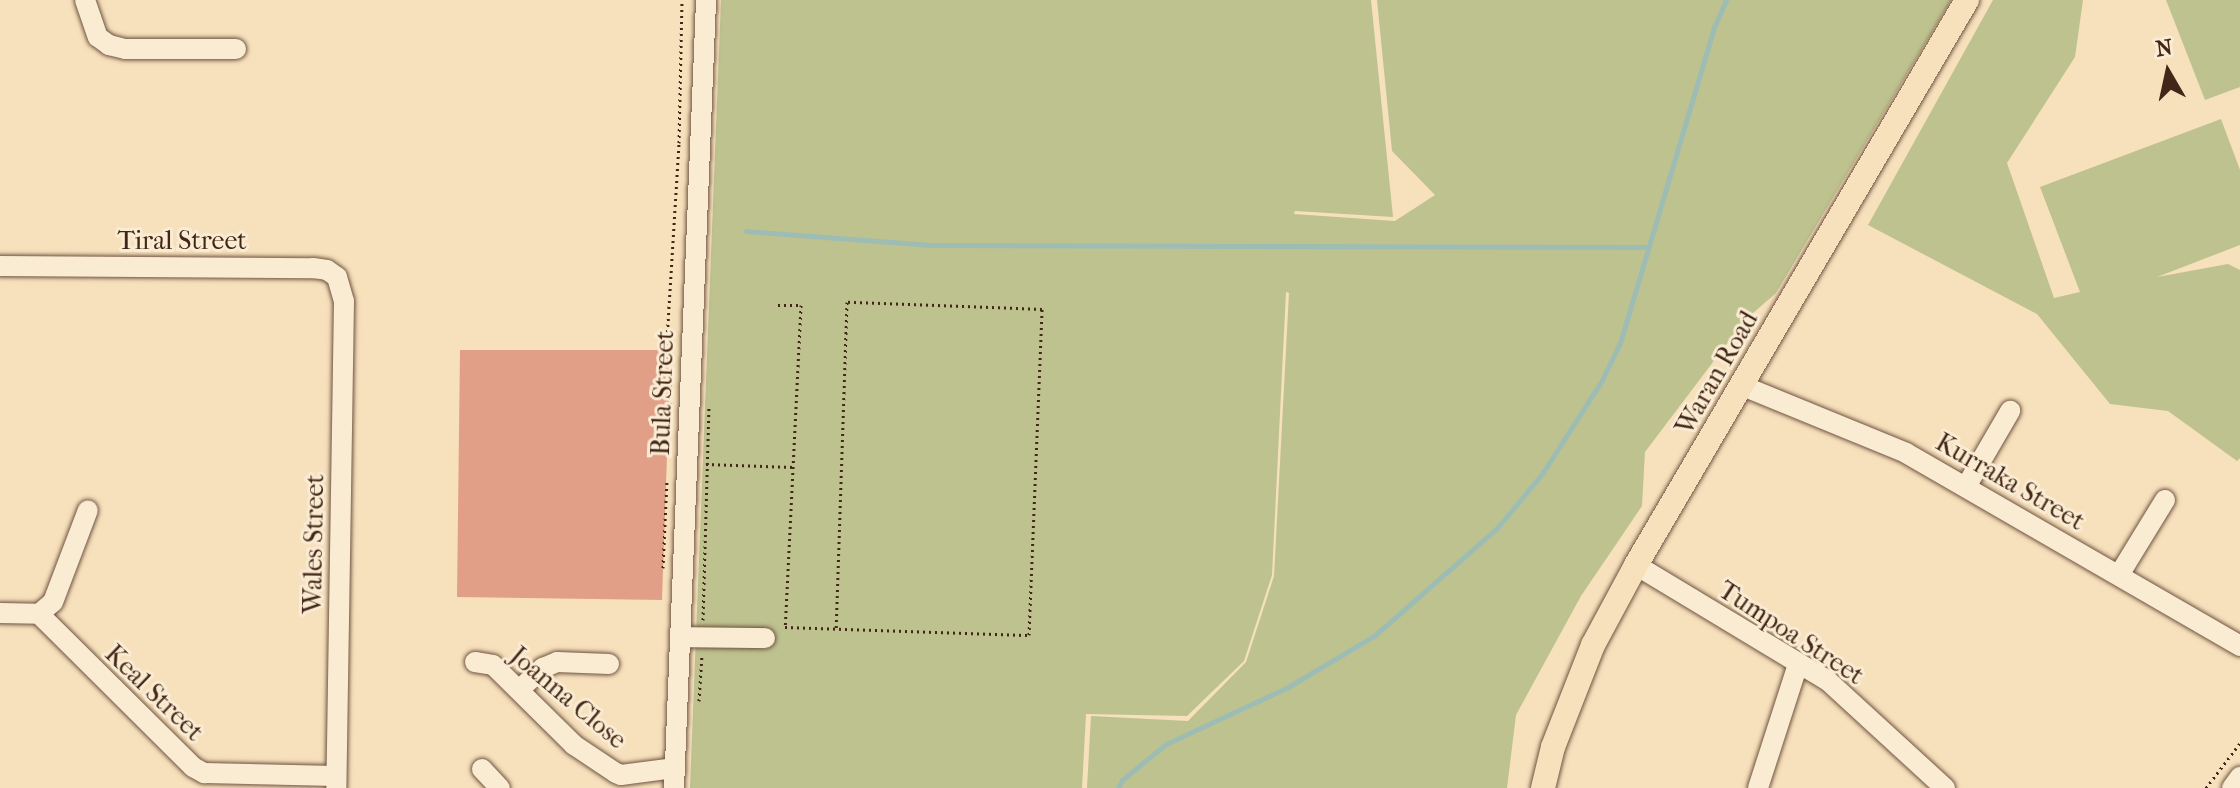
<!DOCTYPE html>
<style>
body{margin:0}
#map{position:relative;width:2240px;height:788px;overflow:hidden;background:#f7e0bc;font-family:"IM FELL French Canon",serif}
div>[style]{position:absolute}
.green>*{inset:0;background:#bec28f}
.stream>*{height:5px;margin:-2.5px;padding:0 2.5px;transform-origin:2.5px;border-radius:2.5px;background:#9dbdb4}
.building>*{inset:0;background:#e19f87}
.path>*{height:3px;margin-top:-1.5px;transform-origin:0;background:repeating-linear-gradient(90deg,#422617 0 2px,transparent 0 6px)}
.roads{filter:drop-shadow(0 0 2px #6f5440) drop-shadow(0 0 2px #6f5440)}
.minor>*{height:20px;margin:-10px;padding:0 10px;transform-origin:10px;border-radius:10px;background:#faebd3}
.major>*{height:24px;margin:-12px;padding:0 12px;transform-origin:12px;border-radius:12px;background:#f7e0bc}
span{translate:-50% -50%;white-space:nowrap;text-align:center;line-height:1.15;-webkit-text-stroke:6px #faebd3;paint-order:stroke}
.street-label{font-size:26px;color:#422617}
.north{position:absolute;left:2128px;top:32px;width:80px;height:80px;-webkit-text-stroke:6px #faebd3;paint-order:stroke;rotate:351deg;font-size:22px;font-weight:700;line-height:32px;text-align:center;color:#422617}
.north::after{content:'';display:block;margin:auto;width:28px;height:36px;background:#422617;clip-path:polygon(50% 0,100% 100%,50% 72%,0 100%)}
</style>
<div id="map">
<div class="green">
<i style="clip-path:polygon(721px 0,1371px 0,1393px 217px,1295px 211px,1294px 214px,1395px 221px,1435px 195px,1392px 151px,1377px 0,1951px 0,1776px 293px,1744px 321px,1645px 452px,1642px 506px,1581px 596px,1516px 715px,1507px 788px,1087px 788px,1091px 716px,1188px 721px,1246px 662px,1274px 576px,1289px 293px,1286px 292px,1272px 575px,1244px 661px,1187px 716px,1086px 714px,1082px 788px,690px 788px)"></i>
<i style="clip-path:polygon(1993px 0,2083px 0,2075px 57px,2007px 163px,2054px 298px,2080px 292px,2040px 187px,2221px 119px,2240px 170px,2240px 245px,2157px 277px,2228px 264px,2240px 270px,2240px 458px,2237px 461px,2168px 411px,2110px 404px,2037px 314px,1868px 225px)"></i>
<i style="clip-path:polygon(2166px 0,2240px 0,2240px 87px,2205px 100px)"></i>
</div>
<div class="stream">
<i style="left:746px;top:231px;width:189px;rotate:4.3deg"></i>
<i style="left:934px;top:245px;width:714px;rotate:0.16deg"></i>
<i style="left:1118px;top:788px;width:9px;rotate:-63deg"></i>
<i style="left:1122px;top:780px;width:57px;rotate:-39.3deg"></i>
<i style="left:1166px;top:744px;width:135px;rotate:-25deg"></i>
<i style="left:1288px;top:687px;width:100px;rotate:-30.7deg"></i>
<i style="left:1374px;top:636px;width:164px;rotate:-41.3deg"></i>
<i style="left:1497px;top:528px;width:70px;rotate:-50.2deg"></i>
<i style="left:1542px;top:474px;width:112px;rotate:-57.4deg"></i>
<i style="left:1602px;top:380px;width:41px;rotate:-64.1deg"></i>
<i style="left:1620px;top:343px;width:332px;rotate:-73.4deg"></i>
<i style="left:1715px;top:25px;width:27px;rotate:-66deg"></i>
</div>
<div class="building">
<i style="clip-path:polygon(460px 350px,657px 350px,670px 370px,662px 600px,457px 597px)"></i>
</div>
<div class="path">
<i style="left:778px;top:305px;width:23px"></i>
<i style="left:801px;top:305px;width:322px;rotate:92.8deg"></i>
<i style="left:785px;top:627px;width:244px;rotate:1.9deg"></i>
<i style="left:1029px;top:635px;width:326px;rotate:-87.7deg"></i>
<i style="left:1042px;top:309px;width:195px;rotate:-177.9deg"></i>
<i style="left:847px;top:302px;width:327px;rotate:91.9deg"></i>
<i style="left:669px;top:428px;width:58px;rotate:-88deg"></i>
<i style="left:671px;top:370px;width:15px;rotate:-110deg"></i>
<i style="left:666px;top:356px;width:213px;rotate:-86.5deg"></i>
<i style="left:679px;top:143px;width:143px;rotate:-88.8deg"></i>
<i style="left:706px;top:464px;width:88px;rotate:2deg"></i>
<i style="left:663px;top:568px;width:88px;rotate:-87.4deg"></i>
<i style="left:703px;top:620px;width:212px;rotate:-88.4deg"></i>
<i style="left:699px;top:701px;width:47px;rotate:-86.3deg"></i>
<i style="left:2206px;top:788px;width:56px;rotate:-52.9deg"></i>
</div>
<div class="roads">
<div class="minor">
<i style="left:85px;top:0;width:39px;rotate:71deg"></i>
<i style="left:98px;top:37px;width:14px;rotate:36deg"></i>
<i style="left:109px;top:45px;width:16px;rotate:14deg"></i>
<i style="left:125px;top:49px;width:111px"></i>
<i style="left:0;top:266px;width:313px;rotate:0.4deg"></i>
<i style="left:313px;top:268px;width:14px;rotate:8deg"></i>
<i style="left:327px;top:270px;width:12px;rotate:35deg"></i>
<i style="left:337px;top:277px;width:25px;rotate:74deg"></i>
<i style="left:344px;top:301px;width:487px;rotate:90.9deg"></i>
<i style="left:1743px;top:386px;width:176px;rotate:22.3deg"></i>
<i style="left:1906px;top:453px;width:386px;rotate:30deg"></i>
<i style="left:1967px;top:485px;width:86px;rotate:-59.8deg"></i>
<i style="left:1636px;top:565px;width:223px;rotate:31.1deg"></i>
<i style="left:1827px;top:680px;width:160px;rotate:42.5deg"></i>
<i style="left:2119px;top:575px;width:88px;rotate:-58.5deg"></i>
<i style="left:0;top:613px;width:39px;rotate:1deg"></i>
<i style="left:39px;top:614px;width:217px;rotate:44.8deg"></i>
<i style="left:193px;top:767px;width:13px;rotate:29deg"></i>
<i style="left:204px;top:773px;width:132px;rotate:1.3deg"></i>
<i style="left:39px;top:614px;width:18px;rotate:-41deg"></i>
<i style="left:53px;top:602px;width:98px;rotate:-69.2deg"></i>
<i style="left:681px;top:637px;width:84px;rotate:0.7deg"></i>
<i style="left:475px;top:662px;width:18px;rotate:9deg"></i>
<i style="left:493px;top:665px;width:114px;rotate:44.6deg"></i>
<i style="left:574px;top:745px;width:50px;rotate:33.7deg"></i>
<i style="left:616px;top:773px;width:5px;rotate:22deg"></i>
<i style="left:621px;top:775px;width:53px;rotate:-7.5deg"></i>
<i style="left:519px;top:690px;width:33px;rotate:-43deg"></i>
<i style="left:543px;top:668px;width:15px;rotate:-23deg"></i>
<i style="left:557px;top:662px;width:52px;rotate:2.2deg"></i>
<i style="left:482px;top:769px;width:26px;rotate:47deg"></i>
<i style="left:674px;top:788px;width:789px;rotate:-87.67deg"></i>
<i style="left:1758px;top:788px;width:130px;rotate:-72.1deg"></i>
<i style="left:2232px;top:788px;width:14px;rotate:-54deg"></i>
</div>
<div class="major">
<i style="left:1543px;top:788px;width:42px;rotate:-76.3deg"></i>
<i style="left:1553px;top:747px;width:110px;rotate:-68.6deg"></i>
<i style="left:1593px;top:645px;width:91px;rotate:-61.7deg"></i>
<i style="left:1636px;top:565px;width:655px;rotate:-59.64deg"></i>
</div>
</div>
<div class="street-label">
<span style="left:182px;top:241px">Tiral Street</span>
<span style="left:1717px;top:373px;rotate:-60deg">Waran Road</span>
<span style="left:663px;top:393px;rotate:-88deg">Bula Street</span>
<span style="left:2010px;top:482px;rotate:30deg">Kurraka Street</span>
<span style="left:314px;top:544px;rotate:-89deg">Wales Street</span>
<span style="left:1791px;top:633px;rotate:33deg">Tumpoa Street</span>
<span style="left:154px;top:693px;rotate:44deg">Keal Street</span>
<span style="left:568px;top:698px;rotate:40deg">Joanna Close</span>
</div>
<div class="north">N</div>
</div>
